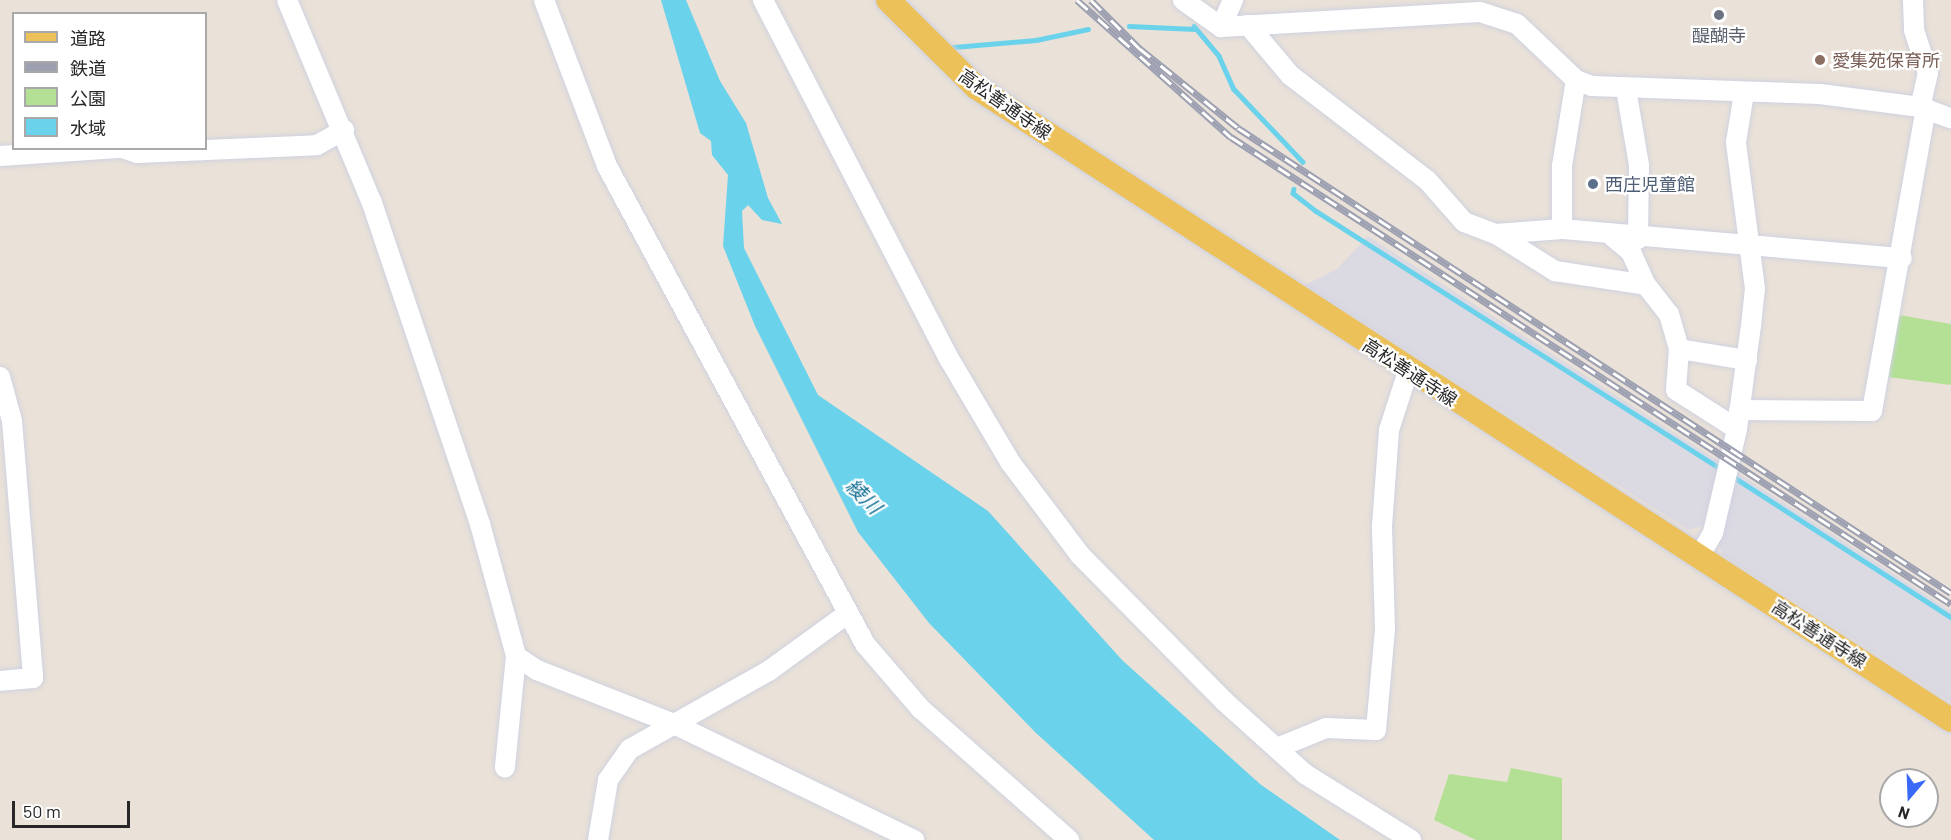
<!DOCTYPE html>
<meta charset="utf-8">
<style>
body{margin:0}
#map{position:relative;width:1951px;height:840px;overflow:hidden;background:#eae1d8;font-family:Barlow,"Noto Sans JP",sans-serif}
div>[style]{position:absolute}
.industrial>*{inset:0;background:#dbd9e2}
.green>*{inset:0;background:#b3e095}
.water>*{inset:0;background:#6bd2eb}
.stream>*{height:4.5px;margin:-2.25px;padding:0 2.25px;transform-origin:2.25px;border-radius:2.25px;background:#6bd2eb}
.roads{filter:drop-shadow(0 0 2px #ced2e0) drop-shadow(0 0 2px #ced2e0)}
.minor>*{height:20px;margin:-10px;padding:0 10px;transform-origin:10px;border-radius:10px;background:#fff}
.major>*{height:24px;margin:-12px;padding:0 12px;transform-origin:12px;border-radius:12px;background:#edc15a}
.rail>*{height:7px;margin-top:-3.5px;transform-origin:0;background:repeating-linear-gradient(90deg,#fff 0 14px,#9ca0b1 0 28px);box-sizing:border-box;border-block:2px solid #9ca0b1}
.dots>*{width:16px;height:16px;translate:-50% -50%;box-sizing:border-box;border:3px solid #fff;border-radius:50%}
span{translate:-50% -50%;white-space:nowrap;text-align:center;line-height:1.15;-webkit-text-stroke:4.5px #fff;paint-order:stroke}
.worship-label{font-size:18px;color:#5b616d}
.education-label{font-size:18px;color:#785e54}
.left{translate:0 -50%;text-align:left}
.street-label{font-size:18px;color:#272727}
.service-label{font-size:18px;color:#4e5e75}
.water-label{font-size:20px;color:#0f6e92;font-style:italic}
.legend{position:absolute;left:12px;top:12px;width:195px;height:138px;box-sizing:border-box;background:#fff;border:2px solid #a9a9a9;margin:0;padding:8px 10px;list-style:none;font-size:18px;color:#272727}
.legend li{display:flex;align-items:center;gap:12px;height:30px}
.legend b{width:30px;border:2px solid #a9a9a9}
.north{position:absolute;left:1879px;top:768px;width:60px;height:60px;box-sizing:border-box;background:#fff;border:2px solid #a9a9a9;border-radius:50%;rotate:199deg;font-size:16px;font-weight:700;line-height:24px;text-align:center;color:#272727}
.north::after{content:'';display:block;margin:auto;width:21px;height:27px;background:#3969f6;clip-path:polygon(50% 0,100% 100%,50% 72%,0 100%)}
.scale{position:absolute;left:12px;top:801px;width:118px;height:27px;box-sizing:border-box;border:3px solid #272727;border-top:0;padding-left:8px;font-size:18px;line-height:21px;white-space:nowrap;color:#272727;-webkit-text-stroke:4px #fff;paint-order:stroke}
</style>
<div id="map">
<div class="industrial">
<i style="clip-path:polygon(1368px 236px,1720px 462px,1703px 526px,1689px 530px,1305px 285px,1337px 269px)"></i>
<i style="clip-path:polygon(1735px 471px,1951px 611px,1951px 702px,1722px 554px,1717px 536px)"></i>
</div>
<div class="green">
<i style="clip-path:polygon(1899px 315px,1951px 324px,1951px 385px,1888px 377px)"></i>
<i style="clip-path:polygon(1511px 768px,1562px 778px,1562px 840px,1476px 840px,1434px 820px,1449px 774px,1507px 782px)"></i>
</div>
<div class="water">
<i style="clip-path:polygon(661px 0,686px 0,720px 81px,746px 123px,768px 198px,782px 224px,762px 220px,748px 205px,742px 211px,744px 248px,818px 395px,988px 511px,1122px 660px,1260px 784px,1340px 840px,1154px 840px,1036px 733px,929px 623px,858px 532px,755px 326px,723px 246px,728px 175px,712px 155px,711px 141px,700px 133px)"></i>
</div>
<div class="stream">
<i style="left:1129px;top:26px;width:66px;rotate:2.6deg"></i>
<i style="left:1194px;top:26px;width:39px;rotate:50deg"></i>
<i style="left:1219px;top:56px;width:36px;rotate:66deg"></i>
<i style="left:1234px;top:89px;width:100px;rotate:46.6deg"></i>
<i style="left:954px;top:47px;width:82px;rotate:-4.9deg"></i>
<i style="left:1036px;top:40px;width:53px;rotate:-11.9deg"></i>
<i style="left:1294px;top:189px;width:4px;rotate:104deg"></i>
<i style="left:1293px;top:193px;width:29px;rotate:38deg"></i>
<i style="left:1316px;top:211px;width:482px;rotate:32.5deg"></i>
<i style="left:1732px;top:476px;width:260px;rotate:32.8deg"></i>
</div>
<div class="roads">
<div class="minor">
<i style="left:287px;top:0;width:220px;rotate:67.3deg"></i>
<i style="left:372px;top:203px;width:339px;rotate:71.4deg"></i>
<i style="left:480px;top:524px;width:137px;rotate:74.7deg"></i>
<i style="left:516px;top:656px;width:112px;rotate:95.7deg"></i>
<i style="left:544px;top:0;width:178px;rotate:69.2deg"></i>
<i style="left:607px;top:166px;width:543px;rotate:61.64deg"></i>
<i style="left:865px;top:644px;width:86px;rotate:49.3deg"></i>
<i style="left:921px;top:709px;width:198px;rotate:41.5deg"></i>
<i style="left:763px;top:0;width:402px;rotate:62.6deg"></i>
<i style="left:948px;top:357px;width:122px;rotate:59.4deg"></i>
<i style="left:1010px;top:462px;width:116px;rotate:53deg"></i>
<i style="left:1080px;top:555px;width:205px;rotate:45.4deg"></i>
<i style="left:1224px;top:701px;width:109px;rotate:42deg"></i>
<i style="left:1305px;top:774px;width:125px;rotate:31.9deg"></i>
<i style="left:1183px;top:0;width:47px;rotate:35.4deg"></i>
<i style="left:1221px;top:27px;width:259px;rotate:-3.3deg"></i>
<i style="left:1480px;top:12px;width:39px;rotate:18deg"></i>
<i style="left:1517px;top:24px;width:81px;rotate:43.5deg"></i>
<i style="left:1576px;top:80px;width:17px;rotate:21deg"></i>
<i style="left:1592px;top:86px;width:228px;rotate:2deg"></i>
<i style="left:1820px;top:94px;width:101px;rotate:7.4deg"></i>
<i style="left:1920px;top:107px;width:33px;rotate:20deg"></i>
<i style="left:1913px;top:0;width:30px;rotate:88deg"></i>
<i style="left:1914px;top:30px;width:45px;rotate:72deg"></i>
<i style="left:1928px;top:73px;width:35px;rotate:103deg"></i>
<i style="left:1248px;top:25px;width:65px;rotate:50deg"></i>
<i style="left:1290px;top:75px;width:173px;rotate:37.5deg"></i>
<i style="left:1427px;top:180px;width:56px;rotate:48.6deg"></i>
<i style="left:1464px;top:222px;width:34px;rotate:21deg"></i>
<i style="left:1496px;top:234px;width:66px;rotate:-4.3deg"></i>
<i style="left:1562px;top:229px;width:341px;rotate:4.9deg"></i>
<i style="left:1221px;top:27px;width:30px;rotate:-66deg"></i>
<i style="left:1626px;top:89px;width:77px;rotate:80.3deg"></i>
<i style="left:1639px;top:165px;width:74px;rotate:90.8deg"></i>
<i style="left:122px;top:148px;width:16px;rotate:18deg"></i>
<i style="left:137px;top:153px;width:180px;rotate:-2.5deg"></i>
<i style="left:317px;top:145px;width:31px;rotate:-29deg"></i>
<i style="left:0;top:156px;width:118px;rotate:-3.9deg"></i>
<i style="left:1562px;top:229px;width:63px;rotate:-90deg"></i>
<i style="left:1562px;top:166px;width:87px;rotate:-80.8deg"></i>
<i style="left:1496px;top:234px;width:70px;rotate:32.1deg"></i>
<i style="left:1555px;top:271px;width:92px;rotate:8.7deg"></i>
<i style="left:1646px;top:285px;width:37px;rotate:52deg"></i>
<i style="left:1669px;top:314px;width:36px;rotate:74deg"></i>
<i style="left:1679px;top:349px;width:41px;rotate:94.2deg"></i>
<i style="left:1676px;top:390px;width:72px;rotate:32.6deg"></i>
<i style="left:1612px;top:236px;width:25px;rotate:40deg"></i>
<i style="left:1631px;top:252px;width:36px;rotate:66deg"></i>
<i style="left:1679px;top:349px;width:69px;rotate:9.2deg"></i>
<i style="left:0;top:377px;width:46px;rotate:74.7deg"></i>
<i style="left:12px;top:421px;width:258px;rotate:85.3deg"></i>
<i style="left:33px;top:678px;width:33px;rotate:175deg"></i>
<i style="left:1739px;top:410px;width:133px;rotate:0.4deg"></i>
<i style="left:1872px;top:411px;width:308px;rotate:-79.9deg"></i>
<i style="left:1699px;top:557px;width:28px;rotate:-60deg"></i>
<i style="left:1713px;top:533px;width:107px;rotate:-77deg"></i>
<i style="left:1737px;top:429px;width:104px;rotate:-82.3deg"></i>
<i style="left:1751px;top:326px;width:37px;rotate:-84deg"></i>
<i style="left:1755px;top:289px;width:148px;rotate:-97.4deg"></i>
<i style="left:1736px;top:142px;width:50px;rotate:-80.7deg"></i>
<i style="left:516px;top:656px;width:25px;rotate:34deg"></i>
<i style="left:537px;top:670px;width:147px;rotate:21.5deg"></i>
<i style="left:674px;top:724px;width:267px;rotate:25.8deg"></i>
<i style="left:1277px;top:748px;width:53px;rotate:-22.2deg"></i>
<i style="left:1326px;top:728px;width:50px;rotate:2.3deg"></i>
<i style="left:1376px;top:730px;width:101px;rotate:-84.9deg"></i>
<i style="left:1385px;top:629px;width:103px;rotate:-91.7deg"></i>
<i style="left:1382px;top:526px;width:96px;rotate:-85.8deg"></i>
<i style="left:1389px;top:430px;width:62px;rotate:-72.1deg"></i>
<i style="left:598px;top:840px;width:61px;rotate:-80.5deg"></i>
<i style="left:608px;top:780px;width:38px;rotate:-55deg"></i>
<i style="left:630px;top:749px;width:161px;rotate:-29.4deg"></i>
<i style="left:770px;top:670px;width:95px;rotate:-36deg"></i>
</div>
<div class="major">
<i style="left:888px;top:0;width:125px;rotate:44.7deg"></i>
<i style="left:977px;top:88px;width:1161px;rotate:32.98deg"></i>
</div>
</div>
<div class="rail">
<i style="left:1077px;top:0;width:206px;rotate:41.7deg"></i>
<i style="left:1231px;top:137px;width:858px;rotate:32.97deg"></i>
<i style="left:1091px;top:0;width:68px;rotate:45deg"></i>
<i style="left:1139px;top:48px;width:127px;rotate:38.9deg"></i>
<i style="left:1238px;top:128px;width:851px;rotate:33.11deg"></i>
</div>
<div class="dots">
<i style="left:1719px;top:15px;background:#6b7280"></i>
<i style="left:1820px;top:60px;background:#8d6e63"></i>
<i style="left:1593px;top:184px;background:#5c6f8a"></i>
</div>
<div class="worship-label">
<span style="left:1719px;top:35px">醍醐寺</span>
</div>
<div class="education-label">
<span class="left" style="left:1832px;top:60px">愛集苑保育所</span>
</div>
<div class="street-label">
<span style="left:1005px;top:104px;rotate:35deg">高松善通寺線</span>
<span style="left:1410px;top:372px;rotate:33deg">高松善通寺線</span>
<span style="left:1819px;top:634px;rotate:33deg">高松善通寺線</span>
</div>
<div class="service-label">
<span class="left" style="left:1605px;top:184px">西庄児童館</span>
</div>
<div class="water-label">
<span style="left:864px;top:496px;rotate:45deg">綾川</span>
</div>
<ul class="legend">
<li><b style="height:8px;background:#edc15a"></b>道路</li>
<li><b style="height:8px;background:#9ca0b1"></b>鉄道</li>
<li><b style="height:16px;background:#b3e095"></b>公園</li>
<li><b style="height:16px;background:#6bd2eb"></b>水域</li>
</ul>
<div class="north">N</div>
<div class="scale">50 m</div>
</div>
